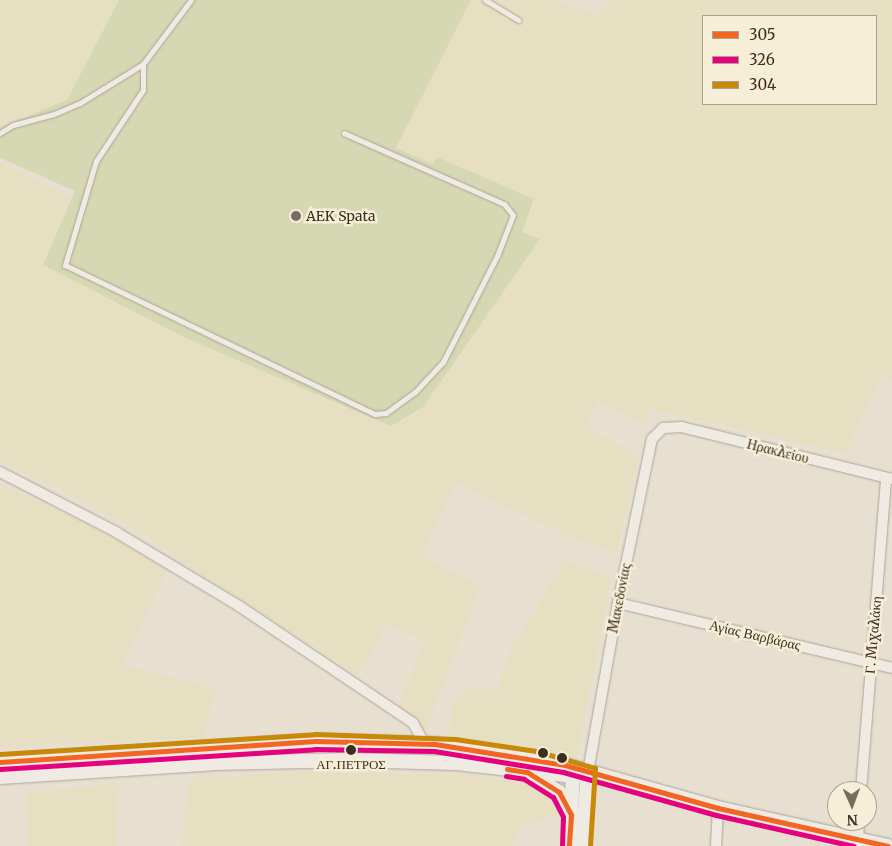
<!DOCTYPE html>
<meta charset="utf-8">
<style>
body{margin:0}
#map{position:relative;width:892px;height:846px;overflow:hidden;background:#e7e0d1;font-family:Merriweather,serif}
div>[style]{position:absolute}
.farmland>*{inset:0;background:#e6dfc2}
.green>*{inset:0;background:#d6d7b3}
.roads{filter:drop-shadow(0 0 1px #ada599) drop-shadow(0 0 1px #ada599)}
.lane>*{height:5px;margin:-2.5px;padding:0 2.5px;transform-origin:2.5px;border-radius:2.5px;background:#efebe3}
.street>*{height:10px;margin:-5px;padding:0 5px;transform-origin:5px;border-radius:5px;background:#efebe3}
.secondary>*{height:14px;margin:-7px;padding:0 7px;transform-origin:7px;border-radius:7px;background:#efebe3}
.bus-1>*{height:5px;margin:-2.5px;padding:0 2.5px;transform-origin:2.5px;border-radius:2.5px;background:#f26522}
.bus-2>*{height:5px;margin:-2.5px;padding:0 2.5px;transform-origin:2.5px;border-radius:2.5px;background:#e5007d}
.bus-3>*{height:5px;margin:-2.5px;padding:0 2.5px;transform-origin:2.5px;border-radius:2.5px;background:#c88808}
.dots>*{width:14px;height:14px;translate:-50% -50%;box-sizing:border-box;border:2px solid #f7eed8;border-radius:50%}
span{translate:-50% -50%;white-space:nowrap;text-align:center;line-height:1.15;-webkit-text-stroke:5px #f7eed8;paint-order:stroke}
.bus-label{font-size:13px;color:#3d2e20}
.poi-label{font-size:14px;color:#3d2e20}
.left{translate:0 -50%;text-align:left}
.street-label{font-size:14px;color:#3d2e20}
.legend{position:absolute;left:702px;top:15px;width:175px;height:90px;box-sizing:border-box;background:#f7eed8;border:1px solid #ada18e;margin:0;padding:6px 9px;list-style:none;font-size:15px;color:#3d2e20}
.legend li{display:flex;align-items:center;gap:10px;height:25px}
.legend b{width:25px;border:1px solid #ada18e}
.north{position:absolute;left:827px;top:781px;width:50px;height:50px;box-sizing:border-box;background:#f7eed8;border:1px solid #ada18e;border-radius:50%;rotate:178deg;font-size:14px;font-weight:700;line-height:20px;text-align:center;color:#3d2e20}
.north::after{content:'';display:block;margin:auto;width:18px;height:22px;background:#786c5e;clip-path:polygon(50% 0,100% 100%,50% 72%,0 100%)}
</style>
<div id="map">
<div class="farmland">
<i style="clip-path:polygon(0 0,119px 0,67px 100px,0 127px)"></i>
<i style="clip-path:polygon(evenodd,471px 0,549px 0,595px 15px,615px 0,892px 0,892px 382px,881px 376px,845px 453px,649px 409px,646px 425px,597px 401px,585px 428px,639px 455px,617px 552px,574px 539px,456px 482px,420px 555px,480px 586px,426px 730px,398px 706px,425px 640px,387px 624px,358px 675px,130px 527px,85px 502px,0 462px,0 162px,72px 198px,43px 265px,188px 339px,391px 426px,423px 407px,539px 239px,522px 232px,534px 199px,437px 158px,433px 164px,396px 148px,471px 0,703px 16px,876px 16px,876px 104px,703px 104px,703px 16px)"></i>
<i style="clip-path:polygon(0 484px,94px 527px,167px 570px,122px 665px,216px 689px,203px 737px,0 747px)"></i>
<i style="clip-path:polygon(565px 561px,611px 578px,577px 757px,448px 736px,454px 700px,466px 689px,483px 688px,497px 691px,508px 654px)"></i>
<i style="clip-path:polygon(300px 772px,472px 775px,529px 784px,545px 793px,558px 815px,520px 826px,512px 846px,181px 846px,190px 778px)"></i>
<i style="clip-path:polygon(119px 780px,115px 846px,28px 846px,26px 793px,99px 786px)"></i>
</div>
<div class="green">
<i style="clip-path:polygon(119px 0,471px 0,396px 148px,433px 164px,437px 157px,534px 199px,522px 232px,540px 239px,423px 407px,391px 426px,188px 339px,43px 265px,75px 191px,0 158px,0 127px,67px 100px)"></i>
</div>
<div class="roads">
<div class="lane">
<i style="left:485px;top:0;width:39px;rotate:31deg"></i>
<i style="left:143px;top:64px;width:26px;rotate:90deg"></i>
<i style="left:143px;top:90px;width:85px;rotate:123.5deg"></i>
<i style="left:96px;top:161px;width:109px;rotate:106.6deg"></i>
<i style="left:65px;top:265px;width:344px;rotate:25.7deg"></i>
<i style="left:375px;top:414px;width:11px;rotate:-5deg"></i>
<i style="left:386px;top:413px;width:36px;rotate:-36deg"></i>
<i style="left:415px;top:392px;width:41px;rotate:-47deg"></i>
<i style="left:443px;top:362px;width:119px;rotate:-63deg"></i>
<i style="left:497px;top:256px;width:44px;rotate:-68.7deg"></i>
<i style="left:513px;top:215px;width:14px;rotate:-129deg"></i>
<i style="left:504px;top:204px;width:175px;rotate:-156.1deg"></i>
<i style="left:0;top:133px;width:15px;rotate:-32deg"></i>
<i style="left:13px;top:125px;width:42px;rotate:-15deg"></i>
<i style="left:54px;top:114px;width:28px;rotate:-23deg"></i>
<i style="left:80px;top:103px;width:74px;rotate:-31.8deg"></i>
<i style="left:143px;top:64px;width:80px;rotate:-53.1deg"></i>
</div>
<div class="street">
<i style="left:0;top:472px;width:131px;rotate:27.3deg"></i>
<i style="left:116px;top:532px;width:144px;rotate:31deg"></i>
<i style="left:239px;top:606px;width:210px;rotate:33.9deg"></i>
<i style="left:413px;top:723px;width:23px;rotate:61deg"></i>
<i style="left:618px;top:603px;width:282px;rotate:13.3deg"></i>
<i style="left:588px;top:772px;width:172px;rotate:-79.9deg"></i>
<i style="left:618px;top:603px;width:167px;rotate:-78.3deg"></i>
<i style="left:652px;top:439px;width:16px;rotate:-45deg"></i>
<i style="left:663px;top:428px;width:19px;rotate:-3deg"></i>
<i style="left:682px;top:427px;width:216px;rotate:13.9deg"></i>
<i style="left:861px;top:791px;width:314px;rotate:-85.4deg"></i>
<i style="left:858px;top:845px;width:24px;rotate:-88deg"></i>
<i style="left:716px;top:846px;width:38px;rotate:-87deg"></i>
</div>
<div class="secondary">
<i style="left:0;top:762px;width:316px;rotate:-3.8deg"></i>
<i style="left:315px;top:741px;width:120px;rotate:1.4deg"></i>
<i style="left:435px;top:744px;width:132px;rotate:9.2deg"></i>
<i style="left:565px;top:765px;width:159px;rotate:15.7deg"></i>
<i style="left:718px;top:808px;width:174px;rotate:12.6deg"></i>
<i style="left:530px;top:774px;width:34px;rotate:32deg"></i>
<i style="left:559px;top:792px;width:25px;rotate:63deg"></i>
<i style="left:0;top:777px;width:214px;rotate:-3.7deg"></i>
<i style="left:214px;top:763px;width:136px;rotate:-1.3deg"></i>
<i style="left:350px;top:760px;width:106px;rotate:1.6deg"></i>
<i style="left:456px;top:763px;width:118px;rotate:6.3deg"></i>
<i style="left:573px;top:776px;width:11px;rotate:-15deg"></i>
<i style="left:569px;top:846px;width:70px;rotate:-86.7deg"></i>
<i style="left:582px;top:846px;width:74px;rotate:-85.4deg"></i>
</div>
</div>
<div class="bus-1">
<i style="left:0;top:762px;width:316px;rotate:-3.8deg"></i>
<i style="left:315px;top:741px;width:120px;rotate:1.4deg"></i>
<i style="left:435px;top:744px;width:132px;rotate:9.2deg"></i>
<i style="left:565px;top:765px;width:159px;rotate:15.7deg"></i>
<i style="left:718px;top:808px;width:174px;rotate:12.6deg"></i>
<i style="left:507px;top:769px;width:20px;rotate:9deg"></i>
<i style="left:527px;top:772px;width:38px;rotate:32deg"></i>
<i style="left:559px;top:792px;width:26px;rotate:62deg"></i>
<i style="left:571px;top:815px;width:31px;rotate:94deg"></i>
</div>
<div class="bus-2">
<i style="left:0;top:769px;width:316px;rotate:-3.6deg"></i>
<i style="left:315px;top:749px;width:119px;rotate:1deg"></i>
<i style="left:434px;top:751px;width:131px;rotate:9.2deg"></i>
<i style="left:563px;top:772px;width:159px;rotate:15.7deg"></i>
<i style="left:716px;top:815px;width:141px;rotate:12.7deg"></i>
<i style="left:506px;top:776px;width:18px;rotate:9deg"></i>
<i style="left:524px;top:779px;width:34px;rotate:32deg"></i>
<i style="left:553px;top:797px;width:22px;rotate:63deg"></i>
<i style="left:563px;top:817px;width:29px;rotate:92deg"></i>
</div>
<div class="bus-3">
<i style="left:0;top:754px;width:316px;rotate:-3.6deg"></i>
<i style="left:315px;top:734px;width:140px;rotate:2deg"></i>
<i style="left:455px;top:739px;width:82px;rotate:8.4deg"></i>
<i style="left:536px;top:751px;width:61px;rotate:16.1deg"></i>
<i style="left:595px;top:768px;width:78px;rotate:93.7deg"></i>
</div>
<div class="dots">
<i style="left:296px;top:216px;background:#786c5e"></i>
<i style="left:351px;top:750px;background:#3d2e20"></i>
<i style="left:543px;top:753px;background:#3d2e20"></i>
<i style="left:562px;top:758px;background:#3d2e20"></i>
</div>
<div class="bus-label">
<span style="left:351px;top:765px">ΑΓ.ΠΕΤΡΟΣ</span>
</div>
<div class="poi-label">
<span class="left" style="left:306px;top:216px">AEK Spata</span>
</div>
<div class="street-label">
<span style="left:778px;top:451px;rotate:14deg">Ηρακλείου</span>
<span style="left:619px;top:598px;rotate:-79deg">Μακεδονίας</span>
<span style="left:755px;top:635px;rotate:13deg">Αγίας Βαρβάρας</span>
<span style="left:873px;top:635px;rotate:-85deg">Γ. Μιχαλάκη</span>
</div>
<ul class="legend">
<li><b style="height:6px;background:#f26522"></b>305</li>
<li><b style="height:6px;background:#e5007d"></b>326</li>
<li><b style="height:6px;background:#c88808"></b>304</li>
</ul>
<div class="north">N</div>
</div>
